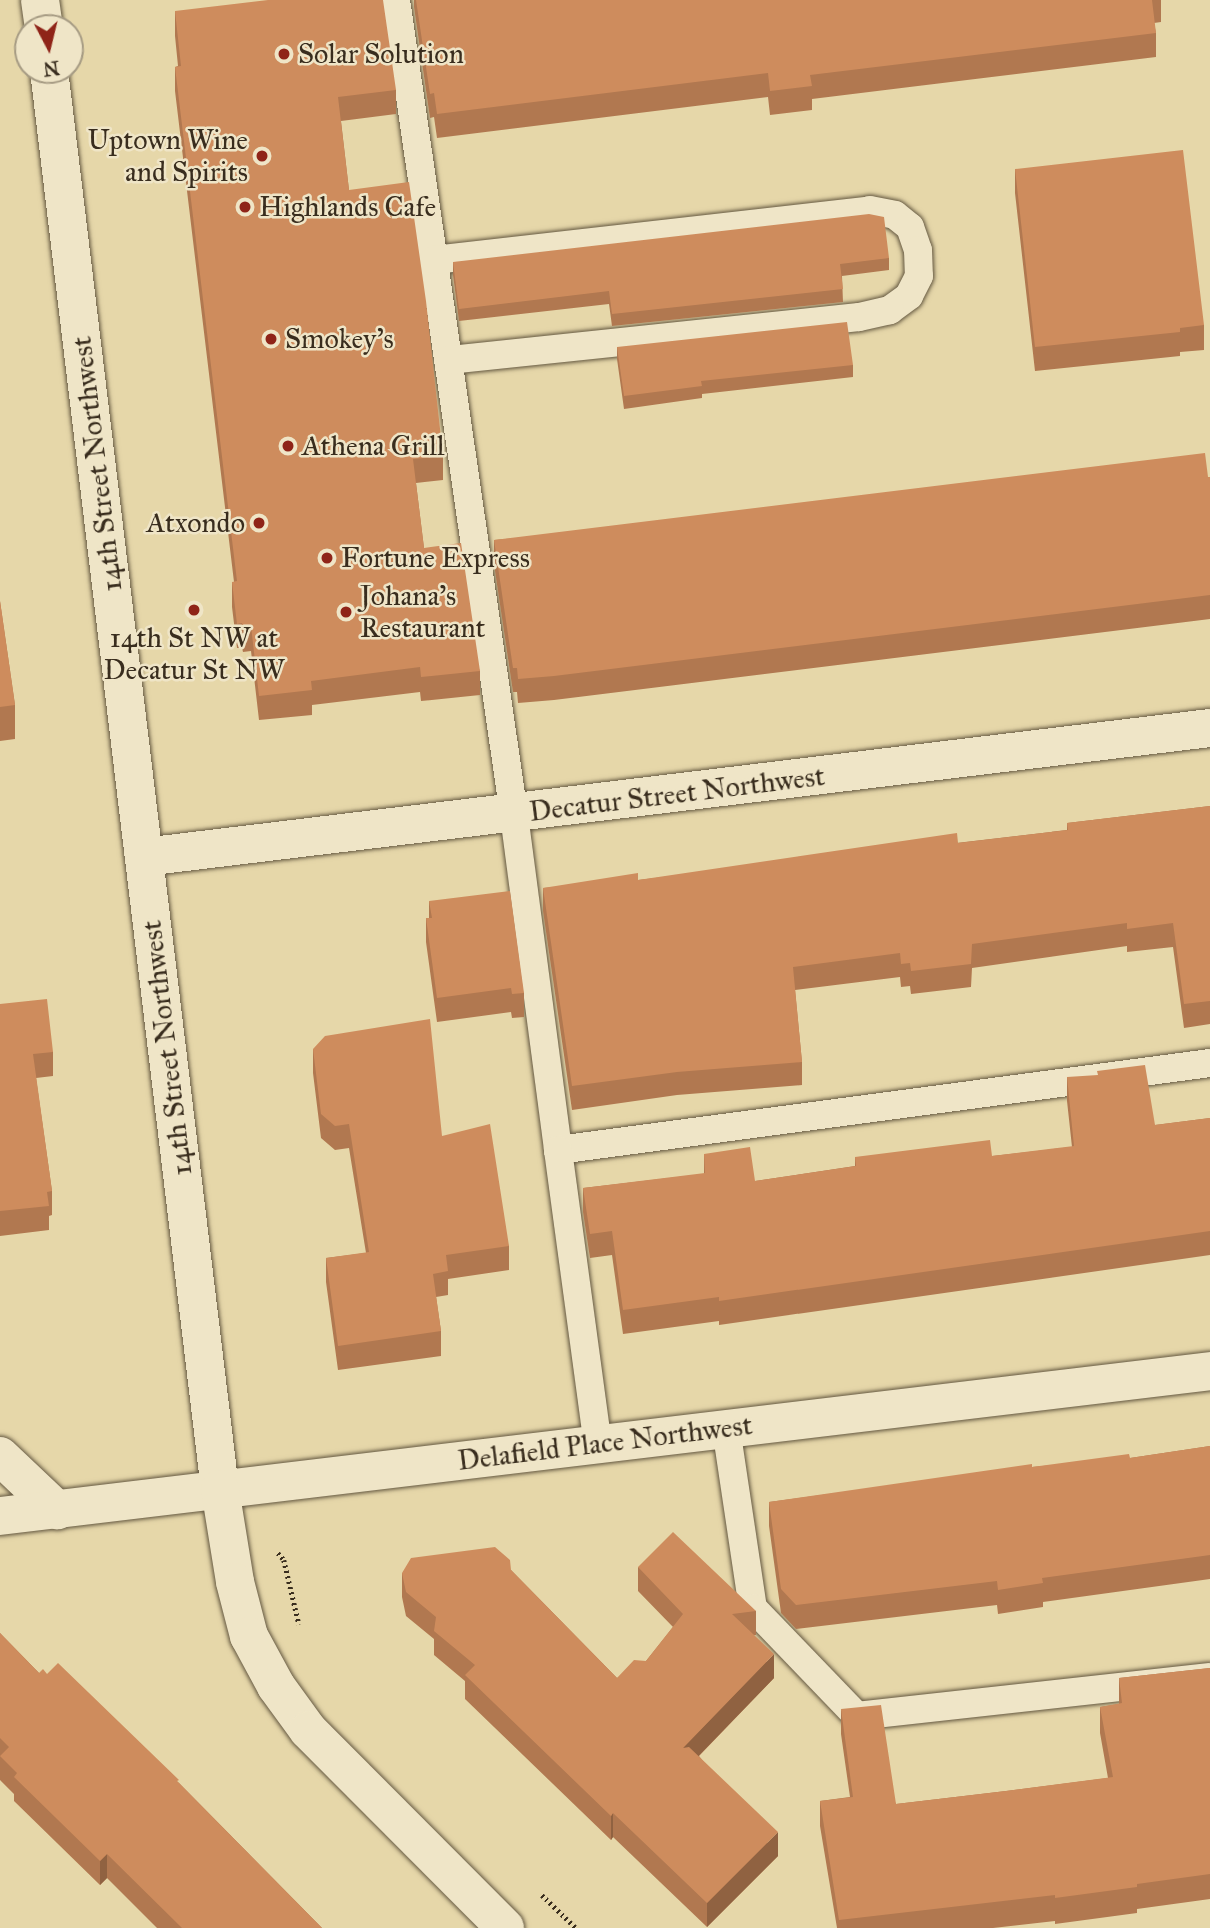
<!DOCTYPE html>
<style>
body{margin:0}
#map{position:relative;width:1210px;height:1928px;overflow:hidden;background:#e6d7a9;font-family:"IM FELL Great Primer",serif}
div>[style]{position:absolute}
.path>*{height:4.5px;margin-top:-2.25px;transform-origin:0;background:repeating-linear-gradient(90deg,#392d1e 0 2px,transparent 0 5.5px)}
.roads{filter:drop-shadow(0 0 2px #645841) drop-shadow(0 0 2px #645841)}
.service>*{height:28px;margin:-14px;padding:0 14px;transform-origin:14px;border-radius:14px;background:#efe5c7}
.minor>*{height:38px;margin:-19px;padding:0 19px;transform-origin:19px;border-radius:19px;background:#efe5c7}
.tertiary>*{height:38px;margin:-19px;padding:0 19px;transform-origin:19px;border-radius:19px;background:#efe5c7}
.wall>*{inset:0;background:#b17850}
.shaded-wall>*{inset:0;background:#906241}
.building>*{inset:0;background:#ce8c5d}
.dots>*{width:19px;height:19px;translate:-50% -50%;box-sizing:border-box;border:4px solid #efe5c7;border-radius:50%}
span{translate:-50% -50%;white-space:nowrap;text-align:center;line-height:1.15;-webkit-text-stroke:5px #efe5c7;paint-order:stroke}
.poi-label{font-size:28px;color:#392d1e}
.left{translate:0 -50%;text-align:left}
.right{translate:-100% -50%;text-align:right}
.street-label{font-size:28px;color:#392d1e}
.north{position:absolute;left:14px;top:14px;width:70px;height:70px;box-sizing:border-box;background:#efe5c7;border:2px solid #a69b83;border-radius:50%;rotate:173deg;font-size:19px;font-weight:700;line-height:28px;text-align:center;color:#392d1e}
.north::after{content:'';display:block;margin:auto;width:24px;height:32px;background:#8f2418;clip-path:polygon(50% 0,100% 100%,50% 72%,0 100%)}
</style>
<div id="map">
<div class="path">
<i style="left:278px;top:1553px;width:9px;rotate:49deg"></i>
<i style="left:284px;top:1560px;width:66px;rotate:76.8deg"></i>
<i style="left:542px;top:1895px;width:47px;rotate:44.1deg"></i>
</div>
<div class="roads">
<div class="service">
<i style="left:396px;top:0;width:823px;rotate:81.76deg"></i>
<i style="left:514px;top:815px;width:338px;rotate:82.5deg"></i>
<i style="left:558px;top:1150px;width:658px;rotate:-7.6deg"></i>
<i style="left:434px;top:260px;width:439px;rotate:-6.5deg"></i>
<i style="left:870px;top:210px;width:25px;rotate:11deg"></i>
<i style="left:895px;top:215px;width:19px;rotate:39deg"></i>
<i style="left:910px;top:227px;width:24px;rotate:71deg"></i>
<i style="left:918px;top:250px;width:26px;rotate:88deg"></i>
<i style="left:919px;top:276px;width:22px;rotate:117deg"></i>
<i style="left:909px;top:296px;width:24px;rotate:144deg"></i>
<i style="left:890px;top:310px;width:32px;rotate:167deg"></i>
<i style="left:859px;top:317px;width:413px;rotate:174deg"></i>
<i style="left:558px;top:1150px;width:297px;rotate:82.3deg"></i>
<i style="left:726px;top:1428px;width:182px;rotate:81.5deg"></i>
<i style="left:753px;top:1608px;width:150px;rotate:46.1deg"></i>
<i style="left:857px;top:1716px;width:355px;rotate:-6.3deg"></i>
</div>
<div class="minor">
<i style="left:144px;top:857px;width:1074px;rotate:-6.9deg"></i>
<i style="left:0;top:1456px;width:79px;rotate:43.5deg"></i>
<i style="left:0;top:1516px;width:1219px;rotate:-6.83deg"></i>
</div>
<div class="tertiary">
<i style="left:40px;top:0;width:28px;rotate:82deg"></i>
<i style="left:49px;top:70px;width:1429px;rotate:83.13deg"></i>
<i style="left:220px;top:1489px;width:94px;rotate:80.8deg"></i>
<i style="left:235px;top:1582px;width:56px;rotate:75.5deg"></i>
<i style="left:249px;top:1636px;width:57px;rotate:61.6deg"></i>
<i style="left:276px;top:1686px;width:54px;rotate:54deg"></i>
<i style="left:308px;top:1730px;width:279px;rotate:45.1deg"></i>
</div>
</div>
<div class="wall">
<i style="clip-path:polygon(414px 0,1161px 0,1161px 22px,1154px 23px,1156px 33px,1156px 57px,812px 99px,812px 110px,770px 115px,768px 97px,437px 138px,434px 117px,430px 118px,414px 7px)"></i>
<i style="clip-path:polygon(175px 11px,396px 90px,396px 114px,341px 121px,349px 190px,443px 456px,443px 480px,416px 483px,424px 548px,480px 671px,480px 695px,421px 701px,420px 692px,312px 705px,312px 715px,259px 720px,251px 651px,243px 652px,242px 648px,237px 648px,232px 607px,232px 582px,234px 582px,175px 91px,175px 67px,178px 66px,175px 36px)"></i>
<i style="clip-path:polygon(1015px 169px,1204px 325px,1204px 350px,1180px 352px,1180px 356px,1035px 371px,1015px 193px)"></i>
<i style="clip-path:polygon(889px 258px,889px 270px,842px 276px,843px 302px,612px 326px,609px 304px,459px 321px,453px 275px,453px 262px)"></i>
<i style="clip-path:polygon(617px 347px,853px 365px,853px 377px,702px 394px,702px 398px,624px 409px,617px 359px)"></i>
<i style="clip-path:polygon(1210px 477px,1210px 619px,554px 700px,518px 703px,517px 692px,513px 692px,494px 564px,494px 540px)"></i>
<i style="clip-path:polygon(0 601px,15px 705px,15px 739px,0 741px)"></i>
<i style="clip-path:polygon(1210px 806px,1210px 1024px,1184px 1028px,1173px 947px,1127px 952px,1127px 946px,972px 968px,971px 987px,911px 994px,910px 986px,901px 987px,900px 977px,795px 990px,802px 1062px,802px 1085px,677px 1095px,572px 1110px,543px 911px,543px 888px,638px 880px,1067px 830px,1067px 823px)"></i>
<i style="clip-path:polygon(429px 901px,524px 993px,524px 1017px,512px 1018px,511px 1012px,437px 1022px,426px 942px,426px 918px,429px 918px)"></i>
<i style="clip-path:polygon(0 1004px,53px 1052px,53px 1076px,36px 1078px,52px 1191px,52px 1215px,49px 1216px,49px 1230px,0 1236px)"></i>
<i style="clip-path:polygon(313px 1049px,442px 1136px,509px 1246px,509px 1270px,448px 1279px,448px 1295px,436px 1297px,441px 1331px,441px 1356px,338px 1370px,326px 1282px,326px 1258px,366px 1253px,349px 1148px,335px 1150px,321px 1138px,313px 1073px)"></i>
<i style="clip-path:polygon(1067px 1077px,1155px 1125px,1210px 1118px,1210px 1255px,719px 1325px,719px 1321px,623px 1334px,612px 1255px,590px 1258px,583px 1212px,583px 1188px,704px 1174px,704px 1154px,755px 1181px,855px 1166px,855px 1157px,992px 1156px,1072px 1147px,1067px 1101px)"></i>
<i style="clip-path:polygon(1210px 1446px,1210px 1579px,1043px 1602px,1043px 1607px,998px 1614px,997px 1605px,796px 1629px,781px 1613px,769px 1526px,769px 1502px,1032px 1467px,1130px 1458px)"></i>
<i style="clip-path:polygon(638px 1567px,756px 1611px,756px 1635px,754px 1635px,774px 1678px,699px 1756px,778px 1856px,707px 1927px,613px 1837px,611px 1840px,465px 1699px,465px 1681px,434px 1655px,434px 1639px,406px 1616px,402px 1597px,402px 1573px,511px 1570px,617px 1678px,646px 1661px,673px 1627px,638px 1591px)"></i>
<i style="clip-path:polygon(0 1633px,39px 1673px,179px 1783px,322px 1928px,157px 1928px,107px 1878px,100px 1885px,14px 1801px,14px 1794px,0 1780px)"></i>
<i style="clip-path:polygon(1210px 1668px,1210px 1899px,1137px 1909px,1137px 1913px,1055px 1924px,1055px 1921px,993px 1928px,837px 1928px,820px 1826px,820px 1801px,850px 1797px,841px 1734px,841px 1709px,896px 1804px,1006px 1791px,1108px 1778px,1100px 1733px,1100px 1707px,1119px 1704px,1119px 1678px)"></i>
</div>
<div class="shaded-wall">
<i style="clip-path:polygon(774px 1654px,774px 1678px,683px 1772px,683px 1748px)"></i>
<i style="clip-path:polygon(613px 1813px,613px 1837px,611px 1840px,611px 1816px)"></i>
<i style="clip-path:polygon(778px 1832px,778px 1856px,707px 1927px,707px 1903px)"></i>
<i style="clip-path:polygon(107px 1854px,107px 1878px,100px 1885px,100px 1861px)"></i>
</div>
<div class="building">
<i style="clip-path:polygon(268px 0,383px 0,396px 90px,338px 97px,349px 190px,409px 182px,426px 301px,443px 456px,413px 459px,424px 548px,461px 543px,480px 671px,421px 677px,420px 667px,311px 681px,312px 690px,259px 696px,251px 626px,243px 627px,242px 623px,237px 624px,232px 582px,237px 581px,175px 67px,181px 66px,175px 11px)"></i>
<i style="clip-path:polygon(416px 0,1152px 0,1156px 33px,810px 75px,812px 86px,770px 91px,768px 73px,437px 114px,434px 93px,430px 94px)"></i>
<i style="clip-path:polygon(1183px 150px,1204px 325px,1180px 328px,1180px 332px,1035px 347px,1015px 169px)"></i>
<i style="clip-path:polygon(869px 214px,884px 217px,889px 258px,840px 264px,843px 289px,612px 314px,609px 291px,459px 309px,453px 262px)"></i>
<i style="clip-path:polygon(847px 322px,853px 365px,701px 381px,702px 386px,624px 396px,617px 347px)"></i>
<i style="clip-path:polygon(1205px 453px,1208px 477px,1210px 477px,1210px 595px,554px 676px,518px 679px,517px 668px,513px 668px,494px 540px)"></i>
<i style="clip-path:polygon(0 601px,15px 705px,0 707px)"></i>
<i style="clip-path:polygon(1210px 806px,1210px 1001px,1184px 1004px,1173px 923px,1127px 929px,1127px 923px,972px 944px,971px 964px,911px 971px,910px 963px,901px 964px,900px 953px,793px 967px,802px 1062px,677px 1072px,572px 1086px,543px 888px,638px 873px,638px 880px,957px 833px,958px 843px,1068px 830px,1067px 823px)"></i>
<i style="clip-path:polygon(510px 891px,524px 993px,512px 994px,511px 988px,437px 998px,426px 918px,432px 918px,429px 901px)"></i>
<i style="clip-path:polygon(47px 999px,53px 1052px,33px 1054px,52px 1191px,47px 1192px,49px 1206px,0 1211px,0 1004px)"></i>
<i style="clip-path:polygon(430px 1019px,442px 1136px,490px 1124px,509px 1246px,446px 1255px,448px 1271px,433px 1274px,441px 1331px,338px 1346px,326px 1258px,369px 1252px,349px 1124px,335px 1126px,321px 1114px,313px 1049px,325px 1036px)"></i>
<i style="clip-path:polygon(1145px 1065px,1155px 1125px,1210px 1118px,1210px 1231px,719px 1301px,719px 1297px,623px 1310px,612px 1231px,590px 1234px,583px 1188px,705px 1173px,704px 1154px,750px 1147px,755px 1181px,856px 1166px,855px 1157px,990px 1140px,992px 1156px,1074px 1146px,1067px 1077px,1098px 1075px,1097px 1071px)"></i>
<i style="clip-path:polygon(1210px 1446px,1210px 1555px,1042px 1578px,1043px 1583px,998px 1590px,997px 1581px,796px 1605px,781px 1589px,769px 1502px,1032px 1464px,1032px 1467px,1129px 1454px,1130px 1458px)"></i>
<i style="clip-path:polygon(673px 1532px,756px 1611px,732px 1614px,774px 1654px,683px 1748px,689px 1747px,778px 1832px,707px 1903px,613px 1813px,611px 1816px,465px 1675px,475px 1665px,434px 1631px,436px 1617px,406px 1592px,402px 1573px,411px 1558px,495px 1547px,510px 1560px,511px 1570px,617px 1678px,634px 1660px,646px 1661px,683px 1614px,638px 1567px)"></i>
<i style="clip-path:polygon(0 1633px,39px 1673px,43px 1669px,47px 1674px,58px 1663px,179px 1780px,177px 1781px,322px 1928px,182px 1928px,107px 1854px,100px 1861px,14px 1777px,17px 1773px,0 1756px,9px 1747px,0 1738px)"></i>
<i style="clip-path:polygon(1210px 1668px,1210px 1874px,1137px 1884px,1137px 1887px,1055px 1898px,1055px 1895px,839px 1920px,820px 1801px,853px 1797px,841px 1709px,881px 1705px,896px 1804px,1006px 1791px,1113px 1777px,1100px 1707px,1122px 1703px,1119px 1678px)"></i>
</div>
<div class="dots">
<i style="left:284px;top:54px;background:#8f2418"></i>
<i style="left:262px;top:156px;background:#8f2418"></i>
<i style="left:245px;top:207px;background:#8f2418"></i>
<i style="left:271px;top:339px;background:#8f2418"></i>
<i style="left:288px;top:446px;background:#8f2418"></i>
<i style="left:259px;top:523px;background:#8f2418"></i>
<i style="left:327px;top:558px;background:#8f2418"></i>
<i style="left:194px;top:610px;background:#8f2418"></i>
<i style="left:346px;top:612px;background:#8f2418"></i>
</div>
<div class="poi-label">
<span class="left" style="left:298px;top:54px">Solar Solution</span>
<span class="right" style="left:248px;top:156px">Uptown Wine<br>and Spirits</span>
<span class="left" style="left:259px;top:207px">Highlands Cafe</span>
<span class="left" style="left:285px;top:339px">Smokey's</span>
<span class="left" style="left:302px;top:446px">Athena Grill</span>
<span class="right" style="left:245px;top:523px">Atxondo</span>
<span class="left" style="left:341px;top:558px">Fortune Express</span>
<span class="left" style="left:360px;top:612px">Johana's<br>Restaurant</span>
<span style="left:194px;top:654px">14th St NW at<br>Decatur St NW</span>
</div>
<div class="street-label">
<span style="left:97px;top:464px;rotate:-97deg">14th Street Northwest</span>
<span style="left:677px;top:794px;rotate:-7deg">Decatur Street Northwest</span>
<span style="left:167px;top:1048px;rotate:-97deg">14th Street Northwest</span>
<span style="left:605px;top:1443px;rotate:-7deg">Delafield Place Northwest</span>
</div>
<div class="north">N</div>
</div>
